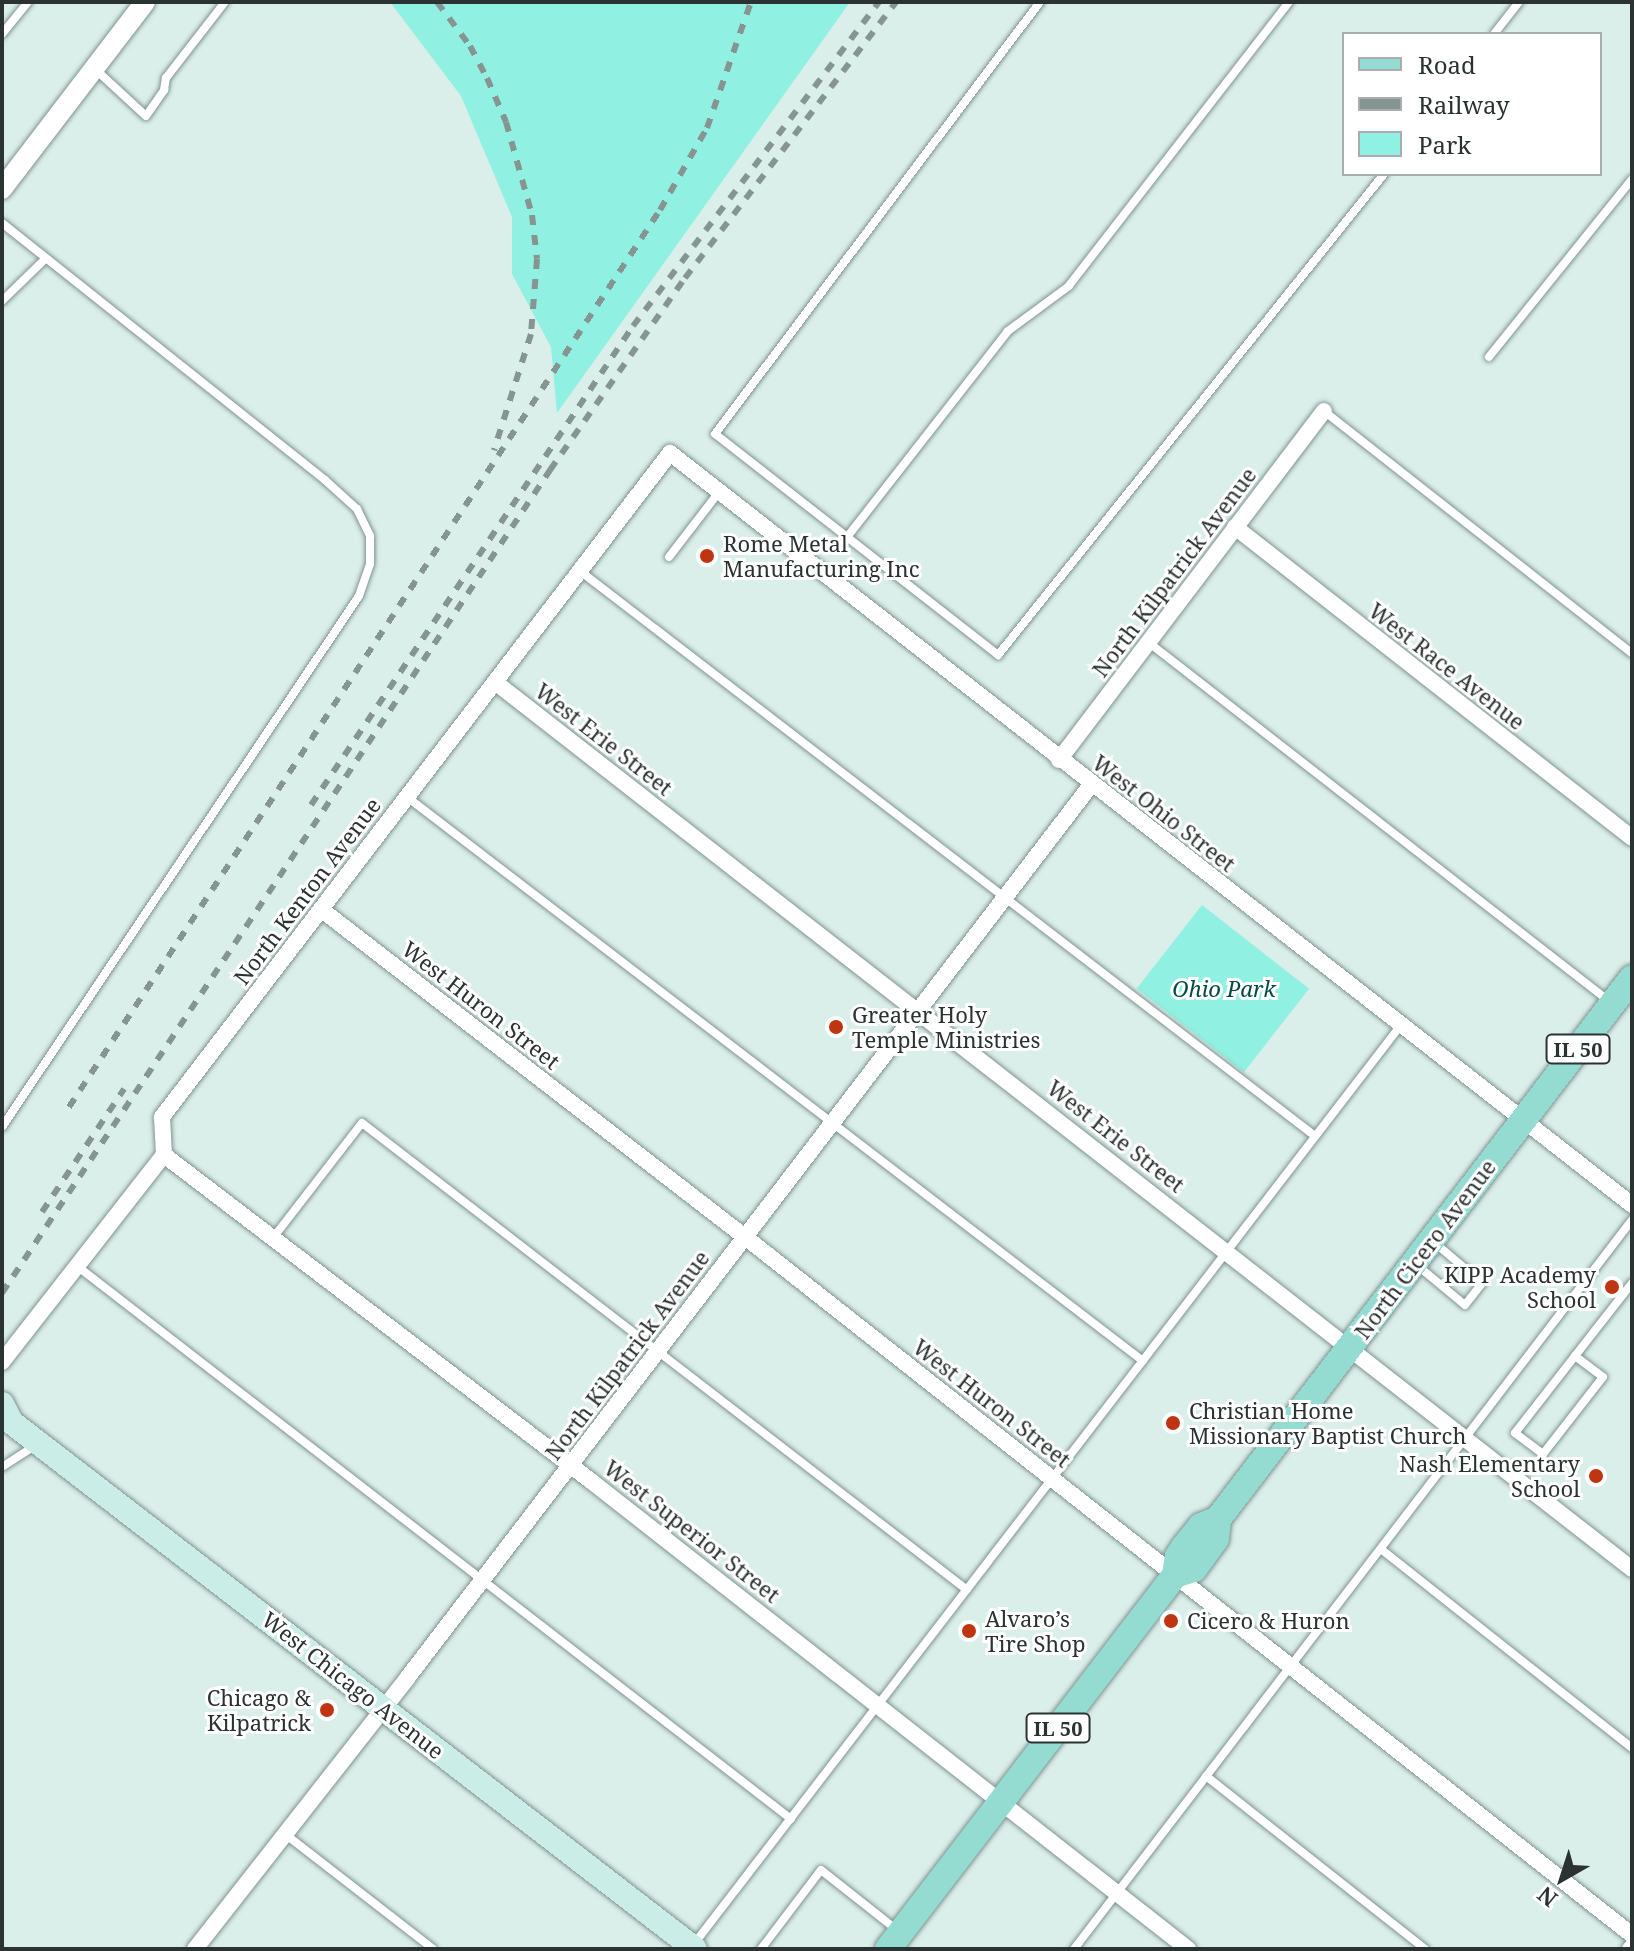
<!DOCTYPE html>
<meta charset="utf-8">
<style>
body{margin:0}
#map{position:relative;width:1634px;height:1951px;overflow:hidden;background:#daeeea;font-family:"Noto Serif",serif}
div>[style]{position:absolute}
.green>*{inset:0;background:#90f0e2;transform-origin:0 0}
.roads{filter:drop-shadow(0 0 2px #819390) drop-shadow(0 0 2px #819390)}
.service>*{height:8px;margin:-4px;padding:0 4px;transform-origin:4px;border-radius:4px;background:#fff}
.minor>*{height:16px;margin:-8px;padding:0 8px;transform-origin:8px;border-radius:8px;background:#fff}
.tertiary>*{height:20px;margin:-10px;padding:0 10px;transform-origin:10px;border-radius:10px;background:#fff}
.secondary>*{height:24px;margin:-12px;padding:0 12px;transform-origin:12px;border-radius:12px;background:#caede8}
.primary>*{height:26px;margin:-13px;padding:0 13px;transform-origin:13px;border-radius:13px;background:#94dbd2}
.rail>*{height:6px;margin-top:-3px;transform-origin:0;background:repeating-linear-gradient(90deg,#879592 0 10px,transparent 0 20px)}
.dots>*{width:22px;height:22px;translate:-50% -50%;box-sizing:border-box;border:4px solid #fff;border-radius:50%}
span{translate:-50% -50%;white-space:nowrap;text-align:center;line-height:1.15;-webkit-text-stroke:6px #fff;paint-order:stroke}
.shield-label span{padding:2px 6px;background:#fff;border:2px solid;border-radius:6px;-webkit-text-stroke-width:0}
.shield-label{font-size:20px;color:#2b3332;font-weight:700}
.poi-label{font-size:22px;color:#2b3332}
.left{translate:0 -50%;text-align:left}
.right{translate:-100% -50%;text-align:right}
.street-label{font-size:22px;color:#2b3332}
.park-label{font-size:22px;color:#054943;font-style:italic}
.frame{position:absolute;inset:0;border:4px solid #2b3332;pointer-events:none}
.legend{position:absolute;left:1342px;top:32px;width:260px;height:144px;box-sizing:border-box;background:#fff;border:2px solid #aaadad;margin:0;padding:10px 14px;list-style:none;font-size:24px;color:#2b3332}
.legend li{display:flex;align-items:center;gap:16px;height:40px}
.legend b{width:40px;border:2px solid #aaadad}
.north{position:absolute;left:1522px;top:1839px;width:80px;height:80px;-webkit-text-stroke:6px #fff;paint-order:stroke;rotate:219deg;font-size:22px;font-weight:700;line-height:32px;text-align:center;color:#2b3332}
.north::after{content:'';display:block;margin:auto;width:28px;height:36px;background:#2b3332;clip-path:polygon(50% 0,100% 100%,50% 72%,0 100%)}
</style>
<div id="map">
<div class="green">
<i style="clip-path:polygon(390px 2px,850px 2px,557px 413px,551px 347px,512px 274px,512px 217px,461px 96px)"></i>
<i style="left:1202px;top:905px;width:136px;height:106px;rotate:38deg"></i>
</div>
<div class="roads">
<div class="service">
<i style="left:1289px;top:2px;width:359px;rotate:127.8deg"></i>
<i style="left:1069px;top:286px;width:76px;rotate:143.6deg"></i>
<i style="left:1008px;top:331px;width:261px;rotate:128deg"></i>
<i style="left:847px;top:537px;width:192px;rotate:38deg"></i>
<i style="left:998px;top:655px;width:617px;rotate:-51.25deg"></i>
<i style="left:2px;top:34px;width:41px;rotate:-50.9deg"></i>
<i style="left:1494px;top:34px;width:41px;rotate:-52deg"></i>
<i style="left:95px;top:69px;width:69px;rotate:42.7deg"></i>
<i style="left:146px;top:116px;width:32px;rotate:-55deg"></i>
<i style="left:164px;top:90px;width:12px;rotate:-81deg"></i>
<i style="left:166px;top:78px;width:96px;rotate:-52.2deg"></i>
<i style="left:2px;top:223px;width:413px;rotate:38.5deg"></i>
<i style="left:325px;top:480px;width:43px;rotate:42.2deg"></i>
<i style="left:357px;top:509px;width:30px;rotate:64deg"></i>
<i style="left:370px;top:536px;width:28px;rotate:90deg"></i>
<i style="left:370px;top:564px;width:34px;rotate:109deg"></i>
<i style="left:359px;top:596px;width:640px;rotate:123.91deg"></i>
<i style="left:2px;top:301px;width:60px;rotate:-44.3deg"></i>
<i style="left:1489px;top:357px;width:228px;rotate:-51.2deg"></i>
<i style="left:1324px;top:411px;width:392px;rotate:38.2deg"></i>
<i style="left:847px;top:537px;width:167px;rotate:-142deg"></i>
<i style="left:715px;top:434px;width:541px;rotate:-53.05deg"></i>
<i style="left:669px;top:557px;width:82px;rotate:-52.4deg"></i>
<i style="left:580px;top:571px;width:927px;rotate:37.55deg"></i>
<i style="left:1148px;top:642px;width:584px;rotate:37.91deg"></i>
<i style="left:407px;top:797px;width:927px;rotate:37.46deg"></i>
<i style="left:273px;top:1238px;width:145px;rotate:-52.3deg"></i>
<i style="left:362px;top:1123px;width:764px;rotate:37.66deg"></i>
<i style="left:77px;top:1266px;width:903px;rotate:37.76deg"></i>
<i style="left:1418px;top:1266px;width:61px;rotate:39.7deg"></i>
<i style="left:1465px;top:1305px;width:28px;rotate:-52deg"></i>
<i style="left:1482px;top:1283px;width:62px;rotate:-139.6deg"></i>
<i style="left:1575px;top:1356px;width:35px;rotate:37deg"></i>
<i style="left:1603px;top:1377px;width:98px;rotate:127.9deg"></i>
<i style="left:1543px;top:1454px;width:35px;rotate:-143deg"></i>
<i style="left:1515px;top:1433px;width:98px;rotate:-52.1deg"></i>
<i style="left:1575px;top:1356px;width:93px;rotate:-52deg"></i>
<i style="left:2px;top:1467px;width:38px;rotate:-33deg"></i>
<i style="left:1381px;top:1549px;width:320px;rotate:38.4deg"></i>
<i style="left:1206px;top:1776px;width:279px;rotate:38.3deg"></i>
<i style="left:285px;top:1834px;width:187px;rotate:37.8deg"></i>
<i style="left:694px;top:1944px;width:1159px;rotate:-52.43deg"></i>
<i style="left:761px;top:1949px;width:99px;rotate:-52.8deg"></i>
<i style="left:821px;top:1870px;width:97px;rotate:38.3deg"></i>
<i style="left:1074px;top:1949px;width:918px;rotate:-52.57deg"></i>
</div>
<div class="minor">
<i style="left:1235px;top:527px;width:504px;rotate:38.07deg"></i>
<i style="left:495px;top:682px;width:1442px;rotate:37.96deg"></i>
<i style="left:1059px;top:760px;width:438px;rotate:-52.8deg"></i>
<i style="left:322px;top:910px;width:535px;rotate:37.71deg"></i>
<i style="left:745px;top:1237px;width:1129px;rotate:38.2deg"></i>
<i style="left:164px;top:1155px;width:537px;rotate:37.36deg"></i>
<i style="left:591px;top:1481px;width:759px;rotate:38.09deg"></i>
<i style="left:2px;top:1362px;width:263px;rotate:-52deg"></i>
<i style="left:164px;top:1155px;width:38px;rotate:-93deg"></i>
<i style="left:162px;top:1117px;width:836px;rotate:-52.58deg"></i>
<i style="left:670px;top:453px;width:1221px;rotate:38.01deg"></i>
<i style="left:195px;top:1949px;width:345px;rotate:-51.9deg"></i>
<i style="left:408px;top:1677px;width:1123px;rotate:-52.56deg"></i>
<i style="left:1630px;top:1949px;width:3px;rotate:-45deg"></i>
</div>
<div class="tertiary">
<i style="left:2px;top:189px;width:235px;rotate:-52.6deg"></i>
</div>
<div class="secondary">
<i style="left:2px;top:1404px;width:20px;rotate:63deg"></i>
<i style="left:11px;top:1422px;width:863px;rotate:37.61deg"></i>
</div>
<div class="primary">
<i style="left:1175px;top:1575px;width:20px;rotate:-18deg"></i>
<i style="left:1194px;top:1569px;width:37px;rotate:-54deg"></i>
<i style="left:1216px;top:1539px;width:20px;rotate:-84deg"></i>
<i style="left:888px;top:1949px;width:471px;rotate:-52.5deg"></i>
<i style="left:1175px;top:1575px;width:19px;rotate:-81deg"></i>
<i style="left:1178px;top:1556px;width:11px;rotate:-56deg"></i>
<i style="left:1184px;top:1547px;width:27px;rotate:-51deg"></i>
<i style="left:1201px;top:1526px;width:18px;rotate:-22deg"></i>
<i style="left:1218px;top:1519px;width:681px;rotate:-52.57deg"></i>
</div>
</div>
<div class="rail">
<i style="left:437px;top:2px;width:55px;rotate:53.1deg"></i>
<i style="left:470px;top:46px;width:36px;rotate:62deg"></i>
<i style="left:487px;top:78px;width:48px;rotate:66.6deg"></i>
<i style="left:506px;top:122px;width:97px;rotate:74.4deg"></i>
<i style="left:532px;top:215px;width:44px;rotate:83.5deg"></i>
<i style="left:537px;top:259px;width:75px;rotate:94.6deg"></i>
<i style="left:531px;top:334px;width:122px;rotate:107.7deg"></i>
<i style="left:311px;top:805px;width:577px;rotate:-56.09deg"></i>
<i style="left:633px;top:326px;width:407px;rotate:-52.8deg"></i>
<i style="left:69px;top:1107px;width:1074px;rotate:-56.62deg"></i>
<i style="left:660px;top:210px;width:95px;rotate:-60.2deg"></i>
<i style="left:707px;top:128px;width:133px;rotate:-70.8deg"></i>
<i style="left:42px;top:1212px;width:148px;rotate:-56.3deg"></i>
<i style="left:2px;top:1293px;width:989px;rotate:-56.34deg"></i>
<i style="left:550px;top:470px;width:235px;rotate:-54.9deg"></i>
<i style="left:685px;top:278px;width:347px;rotate:-52.6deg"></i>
</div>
<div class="dots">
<i style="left:707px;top:556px;background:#bf3512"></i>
<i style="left:836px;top:1027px;background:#bf3512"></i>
<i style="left:1612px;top:1287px;background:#bf3512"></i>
<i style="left:1173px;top:1423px;background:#bf3512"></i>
<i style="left:1596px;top:1476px;background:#bf3512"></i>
<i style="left:1171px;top:1621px;background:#bf3512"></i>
<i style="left:969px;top:1631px;background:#bf3512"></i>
<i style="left:327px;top:1710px;background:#bf3512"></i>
</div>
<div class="shield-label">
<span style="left:1578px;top:1049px">IL 50</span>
<span style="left:1058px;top:1728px">IL 50</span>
</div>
<div class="poi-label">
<span class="left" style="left:723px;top:556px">Rome Metal<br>Manufacturing Inc</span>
<span class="left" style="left:852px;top:1027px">Greater Holy<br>Temple Ministries</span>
<span class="right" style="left:1596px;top:1287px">KIPP Academy<br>School</span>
<span class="left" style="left:1189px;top:1423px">Christian Home<br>Missionary Baptist Church</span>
<span class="right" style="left:1580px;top:1476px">Nash Elementary<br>School</span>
<span class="left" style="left:985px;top:1631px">Alvaro’s<br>Tire Shop</span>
<span class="left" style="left:1187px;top:1621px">Cicero &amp; Huron</span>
<span class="right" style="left:311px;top:1710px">Chicago &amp;<br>Kilpatrick</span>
</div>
<div class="street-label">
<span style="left:1174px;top:572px;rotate:-53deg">North Kilpatrick Avenue</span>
<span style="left:1447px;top:666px;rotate:38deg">West Race Avenue</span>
<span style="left:604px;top:739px;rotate:38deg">West Erie Street</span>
<span style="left:1164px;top:813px;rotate:38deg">West Ohio Street</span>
<span style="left:307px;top:891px;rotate:-53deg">North Kenton Avenue</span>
<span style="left:481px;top:1005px;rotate:38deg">West Huron Street</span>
<span style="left:1116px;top:1136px;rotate:38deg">West Erie Street</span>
<span style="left:1425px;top:1249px;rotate:-53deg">North Cicero Avenue</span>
<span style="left:627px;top:1355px;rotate:-53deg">North Kilpatrick Avenue</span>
<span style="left:992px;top:1403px;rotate:38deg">West Huron Street</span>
<span style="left:692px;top:1531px;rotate:38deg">West Superior Street</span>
<span style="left:353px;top:1685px;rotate:38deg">West Chicago Avenue</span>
</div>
<div class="park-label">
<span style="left:1224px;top:989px">Ohio Park</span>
</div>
<div class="frame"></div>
<ul class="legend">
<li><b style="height:10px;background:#94dbd2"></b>Road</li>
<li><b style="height:10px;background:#879592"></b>Railway</li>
<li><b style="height:22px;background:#90f0e2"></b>Park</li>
</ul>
<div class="north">N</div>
</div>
